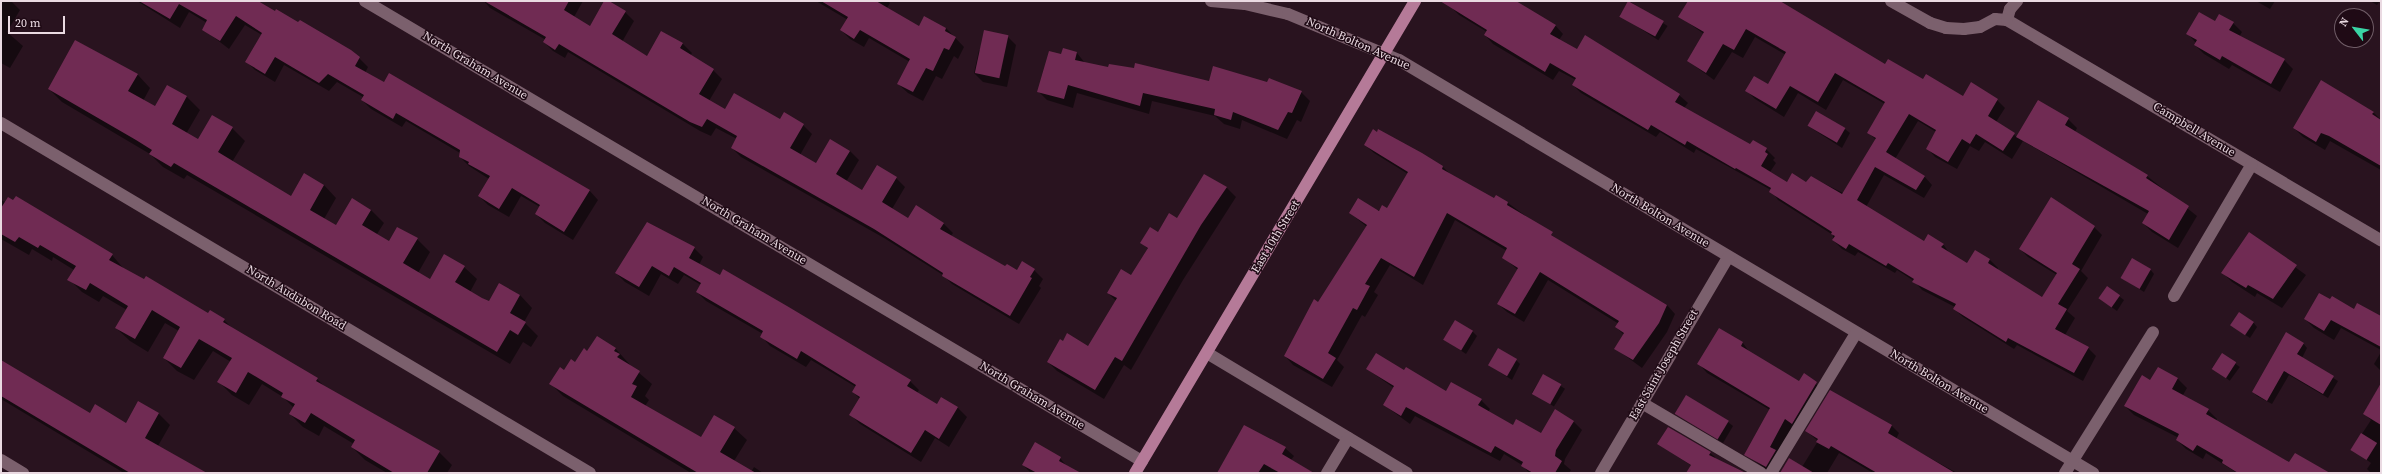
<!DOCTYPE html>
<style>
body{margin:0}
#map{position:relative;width:2382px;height:474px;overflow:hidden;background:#29131f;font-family:"Source Serif 4",serif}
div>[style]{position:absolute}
.shadow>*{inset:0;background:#0007;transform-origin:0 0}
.building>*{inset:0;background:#702b53;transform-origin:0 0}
.minor>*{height:12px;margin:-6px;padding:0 6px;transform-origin:6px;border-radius:6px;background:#7b606d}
.major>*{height:12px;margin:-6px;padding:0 6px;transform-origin:6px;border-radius:6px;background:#b57a98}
span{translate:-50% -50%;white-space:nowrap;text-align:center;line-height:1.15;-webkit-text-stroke:3px #1f0a15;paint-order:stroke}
.street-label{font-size:12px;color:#eadae2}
.frame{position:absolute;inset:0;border:2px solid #eadae2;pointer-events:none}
.north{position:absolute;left:2334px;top:8px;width:40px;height:40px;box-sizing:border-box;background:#1f0a15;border:1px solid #705d67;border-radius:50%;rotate:301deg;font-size:11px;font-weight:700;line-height:16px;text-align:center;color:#eadae2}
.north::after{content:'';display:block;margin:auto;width:14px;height:18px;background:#3ad4a5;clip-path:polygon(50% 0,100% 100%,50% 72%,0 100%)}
.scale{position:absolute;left:8px;top:16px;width:57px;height:18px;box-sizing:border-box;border:2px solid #eadae2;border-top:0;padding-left:5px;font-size:12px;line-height:14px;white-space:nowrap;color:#eadae2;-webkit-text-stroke:3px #1f0a15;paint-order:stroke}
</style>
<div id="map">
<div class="shadow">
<i style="clip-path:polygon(1px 1px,11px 1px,20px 10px,7px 32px,23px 46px,10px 68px,1px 63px)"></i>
<i style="clip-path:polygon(137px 1px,255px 1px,359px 58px,368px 67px,365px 73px,589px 190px,598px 200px,573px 240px,545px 223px,536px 214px,540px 207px,521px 196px,509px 217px,488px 205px,479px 196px,489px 179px,469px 166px,460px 157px,460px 153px,406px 121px,402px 127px,371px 109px,362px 100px,363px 97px,337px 82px,329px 91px,284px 65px,275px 82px,255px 70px,246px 61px,262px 35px,245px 25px,229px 49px,203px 29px,207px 23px,189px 12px,180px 28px)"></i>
<i style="clip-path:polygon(484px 1px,583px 1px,574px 17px,590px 27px,607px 1px,625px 12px,634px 21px,622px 42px,648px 57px,662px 32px,683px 44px,692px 53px,690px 56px,713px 70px,722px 79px,709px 101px,725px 111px,803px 125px,812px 134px,800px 155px,816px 164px,850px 151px,859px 160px,846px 182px,862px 192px,896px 178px,905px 187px,892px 209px,908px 219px,944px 224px,953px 233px,951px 236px,1006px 267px,1017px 271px,1034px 270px,1043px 279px,1039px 286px,1041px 288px,1019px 324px,952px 284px,943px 275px,884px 238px,741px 157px,732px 148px,737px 139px,716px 128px,711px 136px,700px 131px,568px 52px,565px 58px,553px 51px,544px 42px,546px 40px,490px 8px)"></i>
<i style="clip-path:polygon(816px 1px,888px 1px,890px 3px,887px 8px,919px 28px,946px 28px,964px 47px,958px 59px,954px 56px,942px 79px,936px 76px,923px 101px,908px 93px,898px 84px,910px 62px,869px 38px,864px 47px,850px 39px,841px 30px,848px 20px)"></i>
<i style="clip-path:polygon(1454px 1px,1514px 1px,1555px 25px,1563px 34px,1559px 40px,1577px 50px,1679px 95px,1688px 103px,1684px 108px,1750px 146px,1753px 141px,1766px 149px,1775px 158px,1773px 160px,1776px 163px,1770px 172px,1787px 183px,1807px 184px,1811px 177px,1845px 194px,1876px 140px,1868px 132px,1885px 104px,1843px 80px,1826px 110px,1798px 93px,1784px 117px,1755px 99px,1747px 91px,1768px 85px,1786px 55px,1755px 37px,1743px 58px,1732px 52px,1714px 80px,1688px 61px,1704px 34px,1679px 16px,1689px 1px,1777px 1px,1875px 60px,1963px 97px,1997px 100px,2005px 108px,1996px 122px,2017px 137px,2068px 119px,2077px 128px,2075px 132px,2147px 176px,2197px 216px,2178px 248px,2152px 232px,2143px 223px,2148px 214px,2023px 141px,2012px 159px,1985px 142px,1979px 151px,1970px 146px,1957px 169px,1935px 157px,1927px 148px,1936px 132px,1918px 121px,1895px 159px,1924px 176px,1932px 185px,1924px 198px,1884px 175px,1866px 207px,1924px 243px,1943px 244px,1950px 254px,1967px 264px,1975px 251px,1990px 260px,1998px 268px,1997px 270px,2042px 298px,2057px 275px,2028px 257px,2020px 249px,2094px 227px,2102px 235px,2081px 271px,2088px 278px,2067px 311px,2075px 318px,2065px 335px,2088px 348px,2096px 356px,2083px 381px,2017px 345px,2014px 349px,1963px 317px,1954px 309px,1955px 307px,1922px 290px,1914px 281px,1897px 270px,1895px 273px,1858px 252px,1855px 256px,1842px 249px,1833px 240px,1833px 235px,1778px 200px,1771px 190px,1696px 149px,1694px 153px,1660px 132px,1656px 137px,1581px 93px,1573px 85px,1576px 80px,1559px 71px,1553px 80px,1493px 44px,1485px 35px,1487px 32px,1459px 15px,1451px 7px)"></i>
<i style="left:1629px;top:1px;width:46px;height:17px;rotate:33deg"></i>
<i style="clip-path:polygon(2256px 1px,2275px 1px,2270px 9px)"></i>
<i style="clip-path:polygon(2370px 1px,2380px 1px,2377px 5px)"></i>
<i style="clip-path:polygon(2215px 23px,2233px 23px,2242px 32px,2239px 37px,2284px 60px,2293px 69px,2280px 92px,2232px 65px,2229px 69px,2204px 54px,2195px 45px,2196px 43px,2188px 34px)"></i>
<i style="clip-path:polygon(1007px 36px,1016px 45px,1007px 87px,983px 82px,974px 73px,979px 50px,981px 51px)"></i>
<i style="clip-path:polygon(76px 41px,138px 75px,150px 88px,143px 101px,155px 108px,168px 86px,187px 97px,200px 110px,186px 134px,199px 141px,232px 128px,245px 141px,232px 162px,291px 197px,324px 185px,336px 198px,324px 219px,336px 227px,371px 210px,384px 223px,377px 234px,389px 242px,417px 239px,430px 252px,418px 273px,430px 281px,464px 267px,477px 279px,470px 292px,489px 302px,520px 295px,532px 308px,524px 322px,538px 336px,531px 347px,523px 342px,510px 364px,187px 175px,184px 179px,163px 167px,150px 154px,62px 102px,49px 89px)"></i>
<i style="clip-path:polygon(1077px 53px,1085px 63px,1109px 69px,1301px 92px,1310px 101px,1301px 122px,1297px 120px,1287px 139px,1242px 120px,1240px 129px,1224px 124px,1215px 116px,1152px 101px,1149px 114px,1077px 93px,1073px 108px,1047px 100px,1038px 91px,1061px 55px)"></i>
<i style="clip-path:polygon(2373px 112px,2381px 120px,2381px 170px,2330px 141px,2325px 150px,2303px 137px,2294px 128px)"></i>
<i style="clip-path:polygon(1808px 126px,1845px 129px,1850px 133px,1842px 148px)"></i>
<i style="clip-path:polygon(1365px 145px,1443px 167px,1451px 175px,1494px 200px,1508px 203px,1560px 241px,1667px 305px,1675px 314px,1667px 332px,1642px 368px,1616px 349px,1624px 335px,1616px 327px,1619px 324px,1548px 280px,1524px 322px,1507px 312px,1498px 304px,1518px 270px,1503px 257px,1507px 251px,1455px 220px,1423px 285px,1390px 265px,1374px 292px,1378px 295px,1365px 317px,1362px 315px,1337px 360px,1344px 367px,1332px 387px,1293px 365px,1285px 356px,1367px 227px,1350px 213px,1388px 209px,1408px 174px,1374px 153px)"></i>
<i style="clip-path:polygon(1205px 175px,1227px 188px,1236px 197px,1183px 280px,1131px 370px,1124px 365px,1104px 399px,1057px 371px,1048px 362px,1088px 347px,1116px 301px,1108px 293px,1132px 276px,1148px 249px,1142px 243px,1178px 220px)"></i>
<i style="clip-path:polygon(1px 200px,112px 255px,124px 269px,208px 314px,224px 320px,235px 331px,317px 379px,326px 388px,439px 452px,452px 465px,447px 473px,387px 473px,365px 460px,352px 447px,354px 444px,324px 426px,319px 436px,303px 427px,290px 414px,294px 408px,283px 397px,262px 384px,249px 405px,232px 395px,219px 382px,231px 362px,213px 351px,194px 380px,177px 371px,164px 358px,179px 331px,165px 323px,148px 352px,130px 341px,116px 328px,127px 310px,103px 296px,99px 302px,82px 292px,69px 279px,74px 270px,53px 257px,52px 261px,32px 249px,29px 255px,1px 239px)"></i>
<i style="clip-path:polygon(648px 223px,694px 248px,703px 257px,699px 265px,910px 381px,919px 390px,917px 393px,937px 405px,941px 398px,958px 408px,967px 417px,949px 447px,935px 438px,921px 462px,860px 424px,851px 415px,860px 399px,853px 392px,856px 387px,811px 360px,806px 367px,770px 346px,761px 336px,763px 334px,706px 301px,697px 292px,701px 285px,684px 275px,678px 284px,661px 274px,649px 296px,625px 282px,616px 273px)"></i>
<i style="clip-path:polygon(2249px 234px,2306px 275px,2282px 308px,2257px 293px,2255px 297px,2232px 282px,2223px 273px)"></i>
<i style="clip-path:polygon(2150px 269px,2154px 274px,2144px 292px,2122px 278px)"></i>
<i style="clip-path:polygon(2107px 287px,2124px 300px,2117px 311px,2100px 299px)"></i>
<i style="clip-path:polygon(2354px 310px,2381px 317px,2381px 350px,2341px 328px,2334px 340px,2314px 328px,2305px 319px)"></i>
<i style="clip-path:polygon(2253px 322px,2257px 327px,2250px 338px,2231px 325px)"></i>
<i style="clip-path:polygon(1719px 329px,1743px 343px,1750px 353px,1800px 382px,1804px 375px,1825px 391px,1771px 473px,1746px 454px,1770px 410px,1707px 373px,1699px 364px)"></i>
<i style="clip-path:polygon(1472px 331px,1477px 336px,1466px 354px,1445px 340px)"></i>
<i style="clip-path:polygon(2303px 343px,2307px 348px,2302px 358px,2338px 381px,2328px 398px,2289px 375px,2272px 404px,2257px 396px,2253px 392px)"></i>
<i style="clip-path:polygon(615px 348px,631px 366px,652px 384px,645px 396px,649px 400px,645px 406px,701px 439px,734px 428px,747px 440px,734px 461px,751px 472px,754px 467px,763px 473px,691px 473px,563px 396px,551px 384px,588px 352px)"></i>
<i style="clip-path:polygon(2381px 352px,2381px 371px,2374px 364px)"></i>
<i style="left:2222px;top:354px;width:22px;height:17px;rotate:36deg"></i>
<i style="clip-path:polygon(1516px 360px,1520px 364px,1512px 380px,1489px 365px)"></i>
<i style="clip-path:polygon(1px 362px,90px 414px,126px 424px,139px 402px,159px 414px,170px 425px,158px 446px,205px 473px,124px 473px,1px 399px)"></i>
<i style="clip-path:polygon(2158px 368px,2178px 379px,2187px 388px,2183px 395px,2208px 410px,2217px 419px,2216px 421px,2290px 463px,2328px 473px,2237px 473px,2206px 453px,2203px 459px,2186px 449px,2177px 440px,2179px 438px,2134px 415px,2125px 406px,2150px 382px)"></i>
<i style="clip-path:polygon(1367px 369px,1404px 372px,1447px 393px,1481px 400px,1490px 409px,1488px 412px,1513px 426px,1541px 434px,1574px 422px,1582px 430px,1565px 459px,1564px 464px,1571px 470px,1569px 473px,1529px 473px,1522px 465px,1504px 454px,1500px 461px,1415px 416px,1410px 424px,1384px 405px,1394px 388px)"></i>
<i style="left:1543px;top:375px;width:26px;height:21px;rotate:32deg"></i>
<i style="clip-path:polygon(2381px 403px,2381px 473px,2371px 473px,2367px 469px,2371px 463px,2352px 449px,2371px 420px,2364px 414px)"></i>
<i style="clip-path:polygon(1677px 414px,1728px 422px,1733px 426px,1723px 443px)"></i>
<i style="clip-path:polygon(1892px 426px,1899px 433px,1896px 439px,1957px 473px,1873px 473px,1839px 453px,1827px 473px,1781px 473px,1802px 467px,1818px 441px,1806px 431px)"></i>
<i style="clip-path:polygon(1658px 444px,1710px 453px,1715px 457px,1717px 473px,1692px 473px,1692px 466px)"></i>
<i style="clip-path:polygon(1285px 448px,1294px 456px,1291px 460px,1313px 473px,1218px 473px)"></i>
<i style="clip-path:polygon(1060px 458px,1072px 473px,1031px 473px,1023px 465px)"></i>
</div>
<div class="building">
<i style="clip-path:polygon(139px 1px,258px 1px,275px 11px,276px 9px,298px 22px,300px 20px,351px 50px,360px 57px,355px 66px,384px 82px,389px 73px,590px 190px,564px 232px,535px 214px,540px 205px,512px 188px,499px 209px,478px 196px,490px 176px,468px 164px,469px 162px,459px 157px,460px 150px,448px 143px,396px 113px,393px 119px,361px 100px,364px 95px,328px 74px,319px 83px,275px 57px,265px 74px,245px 62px,262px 33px,236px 16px,220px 41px,202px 30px,207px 20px,179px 4px,170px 19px)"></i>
<i style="clip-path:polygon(484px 1px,569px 1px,564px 10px,590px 26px,604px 1px,609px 1px,626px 11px,612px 34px,647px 56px,661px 31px,683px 43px,680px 48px,714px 69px,699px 94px,725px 109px,734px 93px,780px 119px,784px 112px,804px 124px,790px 148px,816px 163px,830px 139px,850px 151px,836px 174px,862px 190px,877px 165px,897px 177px,882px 202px,908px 218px,916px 205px,944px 223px,940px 229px,1005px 266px,1007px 264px,1017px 270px,1022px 261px,1035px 269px,1030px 277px,1032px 278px,1010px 316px,942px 276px,943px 273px,874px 229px,731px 148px,737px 136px,707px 119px,702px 127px,690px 122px,559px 44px,555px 50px,543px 42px,546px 37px)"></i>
<i style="clip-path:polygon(821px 1px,876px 1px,919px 26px,924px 16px,946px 28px,945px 31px,956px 37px,949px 50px,944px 48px,933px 71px,926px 68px,913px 92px,897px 84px,910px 59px,860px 30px,854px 39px,840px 30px,848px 17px)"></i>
<i style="clip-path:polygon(1440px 1px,1516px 1px,1556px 25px,1550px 34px,1577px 49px,1585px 35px,1680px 94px,1675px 102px,1750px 144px,1753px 140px,1767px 148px,1765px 152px,1768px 154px,1761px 166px,1787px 182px,1792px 173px,1806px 182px,1811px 176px,1842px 194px,1876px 138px,1867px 133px,1885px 102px,1835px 73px,1818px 102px,1790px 86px,1776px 109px,1745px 91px,1754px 76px,1768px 84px,1786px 52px,1746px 29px,1734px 50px,1723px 44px,1706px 73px,1687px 61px,1704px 32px,1678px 17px,1688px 1px,1780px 1px,1885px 64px,1888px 59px,1923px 79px,1926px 74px,1963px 96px,1971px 82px,1998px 99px,1988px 116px,2015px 133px,2003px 151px,1976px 134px,1970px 144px,1962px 139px,1948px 162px,1926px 149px,1936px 130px,1909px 114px,1886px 152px,1925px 176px,1916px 190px,1875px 167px,1857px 200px,1924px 241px,1928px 234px,1944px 244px,1941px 247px,1967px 263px,1975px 250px,1990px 259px,1988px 263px,2042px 297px,2057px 273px,2019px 249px,2051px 197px,2095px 226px,2072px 264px,2080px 269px,2058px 304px,2067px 309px,2055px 329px,2089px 347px,2074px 373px,2008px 338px,2006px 342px,1953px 309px,1956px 304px,1912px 282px,1914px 279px,1888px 263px,1886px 266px,1849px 244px,1846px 249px,1832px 240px,1835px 236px,1831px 234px,1832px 232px,1769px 192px,1771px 188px,1736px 168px,1735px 169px,1687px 141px,1685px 145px,1651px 125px,1648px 130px,1572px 85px,1576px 78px,1550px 63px,1545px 72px,1484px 35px,1487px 30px)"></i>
<i style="left:1628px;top:1px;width:41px;height:18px;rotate:29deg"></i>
<i style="clip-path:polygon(2199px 12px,2215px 21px,2219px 14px,2234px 22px,2229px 30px,2285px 59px,2271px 84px,2222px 56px,2220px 60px,2194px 45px,2197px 40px,2186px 34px)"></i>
<i style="left:984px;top:30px;width:25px;height:44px;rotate:12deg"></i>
<i style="clip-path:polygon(75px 40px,138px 74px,128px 91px,155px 106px,167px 85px,187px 96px,172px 124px,198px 139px,212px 115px,233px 127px,218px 152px,291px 196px,304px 173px,324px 185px,310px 210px,336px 225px,352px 198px,371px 210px,362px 225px,389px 241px,397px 227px,418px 238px,403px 263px,430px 279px,444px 254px,465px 266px,455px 282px,482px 298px,489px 301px,499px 283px,520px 295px,510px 313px,526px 322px,518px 335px,510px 330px,497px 352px,174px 163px,171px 167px,149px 154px,152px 150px,136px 140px,48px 89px)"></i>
<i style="clip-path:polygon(1063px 48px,1077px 52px,1075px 60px,1108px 67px,1109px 64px,1134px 68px,1135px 63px,1209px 81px,1213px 66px,1267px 82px,1269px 78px,1302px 91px,1292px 113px,1288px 112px,1278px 130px,1233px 112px,1231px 120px,1214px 115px,1215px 109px,1143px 93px,1140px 106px,1068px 85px,1064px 99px,1037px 92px,1049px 51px,1061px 54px)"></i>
<i style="clip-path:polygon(2321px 80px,2374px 112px,2372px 114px,2381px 120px,2381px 166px,2329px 136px,2321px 133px,2316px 142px,2293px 128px)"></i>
<i style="clip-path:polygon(2038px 100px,2069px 118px,2065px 125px,2148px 175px,2146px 178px,2189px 206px,2169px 240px,2142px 223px,2149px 211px,2016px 137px)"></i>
<i style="left:1816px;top:111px;width:34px;height:17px;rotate:30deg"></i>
<i style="clip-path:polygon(1373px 129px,1377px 132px,1378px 129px,1422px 153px,1443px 166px,1442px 169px,1494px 198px,1496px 195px,1508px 202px,1507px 205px,1553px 232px,1551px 235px,1667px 305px,1659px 323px,1633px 360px,1614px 349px,1624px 333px,1615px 327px,1619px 321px,1540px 272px,1515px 314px,1497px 304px,1518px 268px,1502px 258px,1507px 248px,1447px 213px,1414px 277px,1381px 258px,1365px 284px,1370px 286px,1357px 310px,1353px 308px,1328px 353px,1336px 358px,1323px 379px,1284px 356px,1314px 299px,1318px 302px,1367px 225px,1349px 213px,1358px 198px,1379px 211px,1382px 205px,1387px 208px,1408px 172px,1364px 145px)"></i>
<i style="clip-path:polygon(1204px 174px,1227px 187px,1201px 225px,1122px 361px,1115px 357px,1095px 390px,1047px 362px,1060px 339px,1063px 341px,1067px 333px,1088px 346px,1117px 298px,1107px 293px,1121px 269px,1131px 275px,1148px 248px,1140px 243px,1150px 227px,1158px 232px,1169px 213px,1177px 218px)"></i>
<i style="clip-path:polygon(16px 196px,113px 254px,109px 260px,144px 279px,146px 276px,208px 313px,210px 310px,225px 319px,223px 322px,318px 378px,316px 381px,440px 451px,427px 473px,394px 473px,351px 447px,355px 440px,311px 413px,305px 423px,289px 414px,295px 404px,281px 397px,283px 393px,248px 372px,236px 393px,217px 382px,232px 358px,199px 339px,181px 368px,163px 358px,180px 327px,152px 310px,135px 339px,115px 328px,128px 306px,90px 283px,86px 290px,67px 280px,76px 266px,40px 245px,38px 248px,19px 237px,15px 242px,1px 234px,1px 208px,8px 197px,13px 200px)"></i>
<i style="clip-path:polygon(647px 222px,695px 247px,689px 258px,720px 275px,723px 269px,787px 306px,911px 380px,907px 386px,937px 404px,941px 397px,958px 407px,939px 439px,925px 430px,911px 453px,849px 415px,860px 397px,852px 392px,856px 385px,801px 351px,797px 359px,760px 337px,763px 331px,696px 292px,701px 283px,674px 267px,669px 276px,652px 266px,639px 287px,615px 273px)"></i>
<i style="clip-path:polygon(2249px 232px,2297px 265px,2273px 299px,2248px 285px,2246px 288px,2221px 273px)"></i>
<i style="left:2132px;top:258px;width:22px;height:23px;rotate:30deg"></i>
<i style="left:2107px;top:286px;width:16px;height:15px;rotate:35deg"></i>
<i style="clip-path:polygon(2319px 293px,2330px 299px,2332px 296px,2354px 309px,2357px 303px,2381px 316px,2381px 347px,2331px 320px,2324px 331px,2304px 319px)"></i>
<i style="left:2239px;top:312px;width:18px;height:16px;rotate:34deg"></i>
<i style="left:1455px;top:320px;width:21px;height:23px;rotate:31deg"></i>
<i style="clip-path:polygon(1719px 328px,1743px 342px,1741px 346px,1799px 381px,1804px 373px,1817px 382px,1792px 424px,1785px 419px,1770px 447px,1776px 450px,1766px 467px,1744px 455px,1770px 408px,1697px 364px)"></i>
<i style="clip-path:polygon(2286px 332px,2304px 343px,2297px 354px,2334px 376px,2323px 394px,2284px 371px,2267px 401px,2252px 392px)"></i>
<i style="clip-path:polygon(597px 336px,616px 348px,614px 351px,620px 354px,617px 357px,640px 371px,632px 384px,637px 386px,631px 397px,701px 437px,714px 415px,735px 427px,720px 452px,756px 473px,698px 473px,549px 384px,560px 367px,564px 370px,571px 359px,575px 362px,584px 348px,587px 351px)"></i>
<i style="left:1498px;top:348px;width:22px;height:20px;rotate:30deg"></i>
<i style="clip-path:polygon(1376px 353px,1404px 370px,1406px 367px,1446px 391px,1451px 382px,1482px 399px,1478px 405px,1513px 425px,1516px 419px,1541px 433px,1555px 409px,1574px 421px,1556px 450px,1555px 456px,1562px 461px,1555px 473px,1533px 473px,1521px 466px,1523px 462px,1495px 446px,1491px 453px,1406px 407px,1401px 416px,1383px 405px,1394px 386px,1366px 369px)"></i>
<i style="left:2222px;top:353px;width:17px;height:19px;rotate:33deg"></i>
<i style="clip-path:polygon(1px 360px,90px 413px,95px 404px,126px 423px,138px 401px,159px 413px,145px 438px,207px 473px,130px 473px,1px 396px)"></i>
<i style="clip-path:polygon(2158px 367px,2178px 378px,2172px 389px,2209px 409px,2206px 414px,2289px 462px,2295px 453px,2330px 473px,2238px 473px,2222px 463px,2223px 460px,2197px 445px,2193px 451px,2176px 440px,2179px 434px,2124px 406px,2142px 375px,2150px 380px)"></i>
<i style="left:1543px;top:374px;width:21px;height:23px;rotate:29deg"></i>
<i style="clip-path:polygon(2381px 383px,2381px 425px,2363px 414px)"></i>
<i style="clip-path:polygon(1830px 390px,1892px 425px,1888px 433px,1955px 473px,1877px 473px,1831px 446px,1829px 449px,1816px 442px,1818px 439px,1805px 431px)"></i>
<i style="left:1686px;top:395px;width:50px;height:22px;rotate:31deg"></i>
<i style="clip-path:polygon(1244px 425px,1286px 447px,1282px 454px,1314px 473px,1280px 473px,1264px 464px,1258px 473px,1217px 473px)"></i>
<i style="clip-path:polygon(1668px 427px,1711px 452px,1709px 455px,1746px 473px,1686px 473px,1691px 465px,1657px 444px)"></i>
<i style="left:2361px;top:433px;width:19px;height:20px;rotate:32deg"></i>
<i style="clip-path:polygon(1035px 442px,1061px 457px,1059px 461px,1081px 473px,1037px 473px,1022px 465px)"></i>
<i style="clip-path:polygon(1789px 458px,1814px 473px,1780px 473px)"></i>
</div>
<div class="minor">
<i style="left:365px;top:1px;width:903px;rotate:30.63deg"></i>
<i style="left:1211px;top:1px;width:34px;rotate:5deg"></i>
<i style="left:1245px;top:4px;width:44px;rotate:13.1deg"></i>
<i style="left:1288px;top:14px;width:120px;rotate:22.5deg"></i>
<i style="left:1399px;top:60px;width:808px;rotate:30.76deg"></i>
<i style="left:1891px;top:1px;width:45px;rotate:29.4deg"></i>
<i style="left:1930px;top:23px;width:17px;rotate:17deg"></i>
<i style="left:1946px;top:28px;width:18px;rotate:3deg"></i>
<i style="left:1964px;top:29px;width:16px;rotate:-7deg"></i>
<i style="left:1980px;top:27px;width:17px;rotate:-28deg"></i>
<i style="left:1995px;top:19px;width:12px;rotate:5deg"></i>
<i style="left:2007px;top:20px;width:434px;rotate:30.5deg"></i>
<i style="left:2007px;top:20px;width:11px;rotate:-75deg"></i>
<i style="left:2010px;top:9px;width:11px;rotate:-49deg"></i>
<i style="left:1px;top:123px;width:685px;rotate:30.72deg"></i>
<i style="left:2174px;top:296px;width:153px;rotate:-59.4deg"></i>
<i style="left:1207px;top:353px;width:233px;rotate:31deg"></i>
<i style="left:1642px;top:403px;width:138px;rotate:30.5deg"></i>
<i style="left:1px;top:460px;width:26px;rotate:31deg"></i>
<i style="left:1327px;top:473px;width:41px;rotate:-59deg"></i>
<i style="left:1601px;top:473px;width:251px;rotate:-59.5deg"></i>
<i style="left:1771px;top:473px;width:164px;rotate:-58.7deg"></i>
<i style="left:2065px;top:473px;width:166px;rotate:-58deg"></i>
</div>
<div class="major">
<i style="left:1135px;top:473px;width:549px;rotate:-59.32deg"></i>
</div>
<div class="street-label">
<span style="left:1358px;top:44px;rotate:24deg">North Bolton Avenue</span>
<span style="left:475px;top:66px;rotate:31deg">North Graham Avenue</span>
<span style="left:2194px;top:130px;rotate:31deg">Campbell Avenue</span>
<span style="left:1660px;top:216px;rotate:31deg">North Bolton Avenue</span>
<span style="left:754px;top:231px;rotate:31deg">North Graham Avenue</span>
<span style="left:1276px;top:237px;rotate:-59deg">East 10th Street</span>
<span style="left:296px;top:298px;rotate:31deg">North Audubon Road</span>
<span style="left:1664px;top:365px;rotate:-60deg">East Saint Joseph Street</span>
<span style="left:1939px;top:382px;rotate:31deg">North Bolton Avenue</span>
<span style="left:1032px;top:396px;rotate:31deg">North Graham Avenue</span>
</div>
<div class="frame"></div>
<div class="north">N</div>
<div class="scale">20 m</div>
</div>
